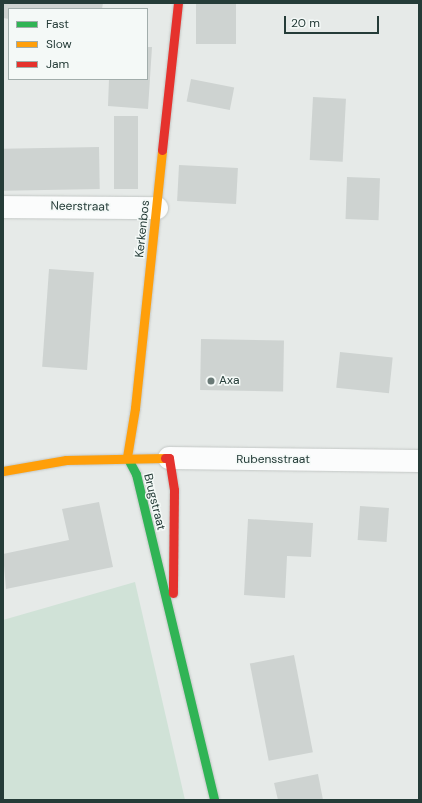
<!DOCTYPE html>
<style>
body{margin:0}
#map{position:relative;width:422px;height:803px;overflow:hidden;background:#e6eae8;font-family:"DM Sans",sans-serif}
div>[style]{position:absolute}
.green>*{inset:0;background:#d0e2d7}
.building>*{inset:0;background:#ced3d1;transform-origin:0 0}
.roads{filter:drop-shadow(0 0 1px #c3c7c5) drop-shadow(0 0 1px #c3c7c5)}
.street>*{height:22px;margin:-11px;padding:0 11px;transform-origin:11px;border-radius:11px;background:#fbfcfc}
.fast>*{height:9px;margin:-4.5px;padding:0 4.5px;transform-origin:4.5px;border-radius:4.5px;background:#30b455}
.slow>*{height:9px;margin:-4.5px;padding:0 4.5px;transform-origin:4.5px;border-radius:4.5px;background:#ff9f0a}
.jam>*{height:9px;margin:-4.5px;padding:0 4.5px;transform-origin:4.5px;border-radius:4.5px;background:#e5322d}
.dots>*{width:11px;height:11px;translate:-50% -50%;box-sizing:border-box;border:2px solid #f4f9f7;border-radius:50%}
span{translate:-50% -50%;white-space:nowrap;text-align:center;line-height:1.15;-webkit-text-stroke:3px #f4f9f7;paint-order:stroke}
.street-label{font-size:12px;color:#253c38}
.poi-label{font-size:12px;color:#253c38}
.left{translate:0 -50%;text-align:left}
.frame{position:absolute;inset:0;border:4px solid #253c38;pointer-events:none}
.legend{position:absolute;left:8px;top:8px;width:140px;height:72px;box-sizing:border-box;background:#f4f9f7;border:1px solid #a1adab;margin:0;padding:5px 7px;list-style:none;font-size:12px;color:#253c38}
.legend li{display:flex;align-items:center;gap:8px;height:20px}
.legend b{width:20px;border:1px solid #a1adab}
.scale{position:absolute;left:284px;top:16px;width:95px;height:18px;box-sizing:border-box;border:2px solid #253c38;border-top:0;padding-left:5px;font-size:12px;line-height:14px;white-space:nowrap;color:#253c38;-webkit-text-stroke:3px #f4f9f7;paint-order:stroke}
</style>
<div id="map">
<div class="green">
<i style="clip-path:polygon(135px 582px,185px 800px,3px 800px,3px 620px)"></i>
</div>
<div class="building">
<i style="clip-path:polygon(3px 3px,103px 3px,102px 9px,9px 9px,9px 19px,3px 18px)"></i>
<i style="left:196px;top:3px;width:40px;height:41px"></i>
<i style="clip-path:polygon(147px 47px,152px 47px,148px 109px,108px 106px,109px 79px,147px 79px)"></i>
<i style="left:191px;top:79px;width:44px;height:23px;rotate:11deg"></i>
<i style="left:313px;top:97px;width:33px;height:63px;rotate:3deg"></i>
<i style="left:114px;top:116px;width:24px;height:73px"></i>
<i style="left:99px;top:147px;width:42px;height:96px;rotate:89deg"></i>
<i style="left:179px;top:165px;width:59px;height:36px;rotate:3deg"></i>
<i style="left:347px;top:177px;width:33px;height:42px;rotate:2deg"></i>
<i style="left:49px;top:269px;width:45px;height:98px;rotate:4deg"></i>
<i style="left:201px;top:339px;width:83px;height:51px;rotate:1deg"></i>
<i style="left:340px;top:352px;width:53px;height:36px;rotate:6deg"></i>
<i style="clip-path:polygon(99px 502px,113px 567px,6px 589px,3px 554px,69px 540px,62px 509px)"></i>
<i style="left:360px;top:506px;width:29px;height:34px;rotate:4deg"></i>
<i style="clip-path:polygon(248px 519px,313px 523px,311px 557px,287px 556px,285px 598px,244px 595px)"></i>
<i style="left:294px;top:655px;width:99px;height:45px;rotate:79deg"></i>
<i style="clip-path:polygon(318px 774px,323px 800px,278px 800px,274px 783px)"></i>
</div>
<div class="roads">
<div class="street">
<i style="left:3px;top:207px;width:154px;rotate:0.4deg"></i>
<i style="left:169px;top:458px;width:250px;rotate:0.7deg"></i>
</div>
<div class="fast">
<i style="left:127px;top:457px;width:19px;rotate:62deg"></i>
<i style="left:136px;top:474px;width:335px;rotate:76.5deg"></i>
</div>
<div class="slow">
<i style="left:127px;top:457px;width:50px;rotate:-80.7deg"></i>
<i style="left:135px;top:408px;width:259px;rotate:-84deg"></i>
<i style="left:3px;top:471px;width:64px;rotate:-9.9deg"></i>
<i style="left:66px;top:460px;width:99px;rotate:-1.2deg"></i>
</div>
<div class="jam">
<i style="left:162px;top:150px;width:148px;rotate:-83.8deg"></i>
<i style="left:165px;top:458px;width:4px"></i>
<i style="left:169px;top:458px;width:32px;rotate:81deg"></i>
<i style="left:174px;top:490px;width:103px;rotate:90.6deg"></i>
</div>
</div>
<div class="dots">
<i style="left:211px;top:381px;background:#697976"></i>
</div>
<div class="street-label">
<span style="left:80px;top:207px;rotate:1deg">Neerstraat</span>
<span style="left:143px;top:229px;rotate:-84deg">Kerkenbos</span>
<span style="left:273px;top:460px">Rubensstraat</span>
<span style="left:154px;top:502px;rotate:76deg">Brugstraat</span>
</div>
<div class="poi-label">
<span class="left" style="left:219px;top:381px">Axa</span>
</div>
<div class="frame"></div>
<ul class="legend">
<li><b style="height:5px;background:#30b455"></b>Fast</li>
<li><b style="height:5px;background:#ff9f0a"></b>Slow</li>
<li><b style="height:5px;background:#e5322d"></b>Jam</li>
</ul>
<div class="scale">20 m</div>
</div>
